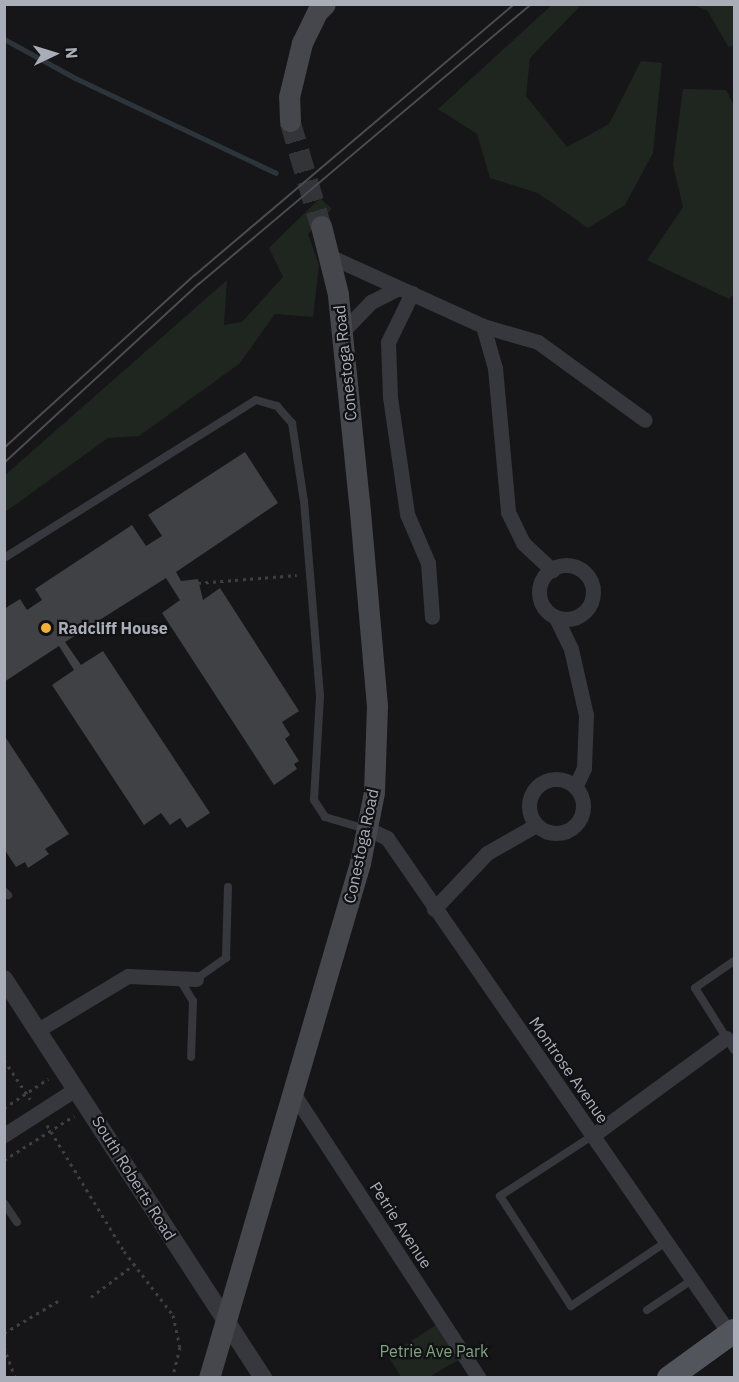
<!DOCTYPE html>
<style>
body{margin:0}
#map{position:relative;width:739px;height:1382px;overflow:hidden;background:#161618;font-family:"IBM Plex Sans",sans-serif}
div>[style]{position:absolute}
.green>*{inset:0;background:#1e261f}
.stream>*{height:5px;margin:-2.5px;padding:0 2.5px;transform-origin:2.5px;border-radius:2.5px;background:#2c353c}
.building>*{inset:0;background:#404145}
.secondary-tunnel>*{height:21px;margin-top:-10.5px;transform-origin:0;background:repeating-linear-gradient(90deg,#333438 0 21px,transparent 0 31px)}
.path>*{height:3px;margin-top:-1.5px;transform-origin:0;background:repeating-linear-gradient(90deg,#3d3f44 0 3px,transparent 0 7.5px)}
.service>*{height:8px;margin:-4px;padding:0 4px;transform-origin:4px;border-radius:4px;background:#37383d}
.minor>*{height:15px;margin:-7.5px;padding:0 7.5px;transform-origin:7.5px;border-radius:7.5px;background:#37383d}
.minor>.ring{margin:-7.5px;padding:0;box-sizing:content-box;background:none;border:15px solid #37383d;border-radius:50%}
.tertiary>*{height:18px;margin:-9px;padding:0 9px;transform-origin:9px;border-radius:9px;background:#37383d}
.secondary>*{height:21px;margin:-10.5px;padding:0 10.5px;transform-origin:10.5px;border-radius:10.5px;background:#45474d}
.primary>*{height:24px;margin:-12px;padding:0 12px;transform-origin:12px;border-radius:12px;background:#53555c}
.tram>*{height:1.5px;margin:-0.75px;padding:0 0.75px;transform-origin:0.75px;border-radius:0.75px;background:#4a4c52}
.dots>*{width:16px;height:16px;translate:-50% -50%;box-sizing:border-box;border:3px solid #111113;border-radius:50%}
span{translate:-50% -50%;white-space:nowrap;text-align:center;line-height:1.15;-webkit-text-stroke:4.5px #111113;paint-order:stroke}
.street-label{font-size:16px;color:#a8adb8}
.poi-label{font-size:16px;color:#a8adb8;font-weight:700}
.left{translate:0 -50%;text-align:left}
.park-label{font-size:16px;color:#7fa381}
.frame{position:absolute;inset:0;border:6px solid #a8adb8;pointer-events:none}
.north{position:absolute;left:24px;top:24px;width:60px;height:60px;-webkit-text-stroke:4px #111113;paint-order:stroke;rotate:86deg;font-size:16px;font-weight:700;line-height:24px;text-align:center;color:#a8adb8}
.north::after{content:'';display:block;margin:auto;width:21px;height:27px;background:#a8adb8;clip-path:polygon(50% 0,100% 100%,50% 72%,0 100%)}
</style>
<div id="map">
<div class="green">
<i style="clip-path:polygon(553px 4px,581px 5px,530px 58px,526px 96px,567px 147px,609px 124px,641px 61px,662px 63px,653px 153px,625px 205px,588px 228px,538px 193px,490px 178px,477px 134px,438px 109px)"></i>
<i style="clip-path:polygon(692px 5px,734px 5px,734px 47px,728px 46px,707px 10px)"></i>
<i style="clip-path:polygon(683px 89px,726px 90px,734px 105px,734px 294px,729px 299px,647px 260px,683px 207px,673px 165px)"></i>
<i style="clip-path:polygon(320px 198px,332px 209px,308px 234px,319px 265px,313px 317px,275px 314px,239px 364px,139px 436px,108px 438px,5px 512px,4px 476px,227px 280px,224px 325px,242px 322px,283px 277px,269px 248px)"></i>
<i style="clip-path:polygon(442px 1321px,464px 1357px,429px 1377px,402px 1378px,388px 1356px)"></i>
</div>
<div class="stream">
<i style="left:4px;top:39px;width:81px;rotate:28.8deg"></i>
<i style="left:75px;top:78px;width:222px;rotate:25.3deg"></i>
</div>
<div class="building">
<i style="clip-path:polygon(245px 452px,278px 503px,176px 572px,181px 581px,198px 579px,203px 600px,220px 588px,299px 711px,282px 722px,290px 735px,285px 739px,299px 761px,294px 764px,297px 769px,274px 785px,162px 613px,180px 600px,166px 578px,65px 642px,81px 665px,103px 651px,210px 813px,187px 828px,180px 818px,170px 825px,161px 813px,144px 825px,52px 685px,74px 670px,59px 646px,4px 682px,4px 609px,20px 599px,27px 610px,42px 600px,35px 589px,132px 525px,146px 546px,162px 536px,148px 515px)"></i>
<i style="clip-path:polygon(4px 735px,69px 834px,45px 849px,49px 854px,28px 868px,25px 862px,16px 867px,4px 849px)"></i>
</div>
<div class="secondary-tunnel">
<i style="left:290px;top:121px;width:109px;rotate:73.6deg"></i>
</div>
<div class="path">
<i style="left:198px;top:583px;width:99px;rotate:-4.6deg"></i>
<i style="left:4px;top:1060px;width:47px;rotate:56.3deg"></i>
<i style="left:4px;top:1108px;width:53px;rotate:-33.4deg"></i>
<i style="left:47px;top:1125px;width:148px;rotate:58.6deg"></i>
<i style="left:124px;top:1251px;width:81px;rotate:52.6deg"></i>
<i style="left:173px;top:1315px;width:33px;rotate:78deg"></i>
<i style="left:180px;top:1347px;width:32px;rotate:104deg"></i>
<i style="left:4px;top:1160px;width:83px;rotate:-32.2deg"></i>
<i style="left:91px;top:1297px;width:56px;rotate:-37.1deg"></i>
<i style="left:4px;top:1333px;width:63px;rotate:-30.7deg"></i>
<i style="left:4px;top:1347px;width:33px;rotate:70deg"></i>
</div>
<div class="service">
<i style="left:4px;top:558px;width:297px;rotate:-32.1deg"></i>
<i style="left:256px;top:400px;width:22px;rotate:16deg"></i>
<i style="left:277px;top:406px;width:23px;rotate:49deg"></i>
<i style="left:292px;top:423px;width:79px;rotate:81.3deg"></i>
<i style="left:304px;top:501px;width:196px;rotate:85.3deg"></i>
<i style="left:320px;top:696px;width:104px;rotate:93.3deg"></i>
<i style="left:314px;top:800px;width:20px;rotate:57deg"></i>
<i style="left:325px;top:817px;width:43px;rotate:16.3deg"></i>
<i style="left:4px;top:891px;width:6px;rotate:45deg"></i>
<i style="left:734px;top:961px;width:47px;rotate:145.3deg"></i>
<i style="left:695px;top:988px;width:73px;rotate:57.8deg"></i>
<i style="left:179px;top:978px;width:27px;rotate:59deg"></i>
<i style="left:193px;top:1001px;width:56px;rotate:92deg"></i>
<i style="left:196px;top:979px;width:37px;rotate:-35deg"></i>
<i style="left:226px;top:958px;width:71px;rotate:-88.4deg"></i>
<i style="left:592px;top:1136px;width:110px;rotate:146.9deg"></i>
<i style="left:500px;top:1196px;width:131px;rotate:57.2deg"></i>
<i style="left:571px;top:1306px;width:115px;rotate:-34deg"></i>
<i style="left:4px;top:1203px;width:23px;rotate:56deg"></i>
<i style="left:647px;top:1310px;width:54px;rotate:-33.7deg"></i>
</div>
<div class="minor">
<i style="left:329px;top:256px;width:169px;rotate:24.4deg"></i>
<i style="left:483px;top:326px;width:57px;rotate:16.2deg"></i>
<i style="left:538px;top:342px;width:132px;rotate:36.1deg"></i>
<i style="left:412px;top:293px;width:55px;rotate:116.1deg"></i>
<i style="left:388px;top:342px;width:55px;rotate:87.9deg"></i>
<i style="left:390px;top:397px;width:118px;rotate:81.7deg"></i>
<i style="left:407px;top:514px;width:53px;rotate:66.8deg"></i>
<i style="left:428px;top:563px;width:54px;rotate:85.8deg"></i>
<i style="left:483px;top:326px;width:44px;rotate:74.1deg"></i>
<i style="left:495px;top:368px;width:145px;rotate:84.8deg"></i>
<i style="left:508px;top:512px;width:34px;rotate:64deg"></i>
<i style="left:523px;top:543px;width:40px;rotate:43deg"></i>
<i style="left:342px;top:332px;width:42px;rotate:-46deg"></i>
<i style="left:371px;top:302px;width:28px;rotate:-27deg"></i>
<i class="ring" style="left:539px;top:565px;width:39px;height:39px"></i>
<i style="left:556px;top:618px;width:34px;rotate:64deg"></i>
<i style="left:571px;top:649px;width:68px;rotate:77.2deg"></i>
<i style="left:586px;top:715px;width:53px;rotate:92.2deg"></i>
<i style="left:584px;top:768px;width:21px;rotate:115deg"></i>
<i class="ring" style="left:529px;top:779px;width:39px;height:39px"></i>
<i style="left:368px;top:829px;width:21px;rotate:25deg"></i>
<i style="left:387px;top:838px;width:610px;rotate:55.35deg"></i>
<i style="left:434px;top:909px;width:77px;rotate:-46.6deg"></i>
<i style="left:487px;top:853px;width:56px;rotate:-29.7deg"></i>
<i style="left:38px;top:1030px;width:105px;rotate:-31deg"></i>
<i style="left:128px;top:976px;width:68px;rotate:2.5deg"></i>
<i style="left:293px;top:1093px;width:340px;rotate:56.9deg"></i>
<i style="left:4px;top:1135px;width:83px;rotate:-32.7deg"></i>
<i style="left:592px;top:1136px;width:166px;rotate:-36.2deg"></i>
</div>
<div class="tertiary">
<i style="left:4px;top:979px;width:476px;rotate:57deg"></i>
</div>
<div class="secondary">
<i style="left:290px;top:121px;width:24px;rotate:-92deg"></i>
<i style="left:289px;top:97px;width:56px;rotate:-76.5deg"></i>
<i style="left:302px;top:43px;width:34px;rotate:-64deg"></i>
<i style="left:317px;top:12px;width:11px;rotate:-45deg"></i>
<i style="left:209px;top:1378px;width:537px;rotate:-73.66deg"></i>
<i style="left:360px;top:863px;width:72px;rotate:-78.8deg"></i>
<i style="left:374px;top:792px;width:86px;rotate:-88deg"></i>
<i style="left:377px;top:706px;width:205px;rotate:-95deg"></i>
<i style="left:359px;top:502px;width:209px;rotate:-95.8deg"></i>
<i style="left:338px;top:294px;width:70px;rotate:-104deg"></i>
</div>
<div class="primary">
<i style="left:669px;top:1378px;width:80px;rotate:-35.9deg"></i>
</div>
<div class="tram">
<i style="left:4px;top:448px;width:258px;rotate:-42.2deg"></i>
<i style="left:195px;top:275px;width:419px;rotate:-40.3deg"></i>
<i style="left:4px;top:463px;width:265px;rotate:-42.6deg"></i>
<i style="left:199px;top:284px;width:435px;rotate:-40.1deg"></i>
</div>
<div class="dots">
<i style="left:46px;top:628px;background:#f2b134"></i>
</div>
<div class="street-label">
<span style="left:345px;top:363px;rotate:-96deg">Conestoga Road</span>
<span style="left:361px;top:846px;rotate:-78deg">Conestoga Road</span>
<span style="left:569px;top:1070px;rotate:55deg">Montrose Avenue</span>
<span style="left:134px;top:1178px;rotate:58deg">South Roberts Road</span>
<span style="left:401px;top:1225px;rotate:57deg">Petrie Avenue</span>
</div>
<div class="poi-label">
<span class="left" style="left:58px;top:628px">Radcliff House</span>
</div>
<div class="park-label">
<span style="left:434px;top:1351px">Petrie Ave Park</span>
</div>
<div class="frame"></div>
<div class="north">N</div>
</div>
